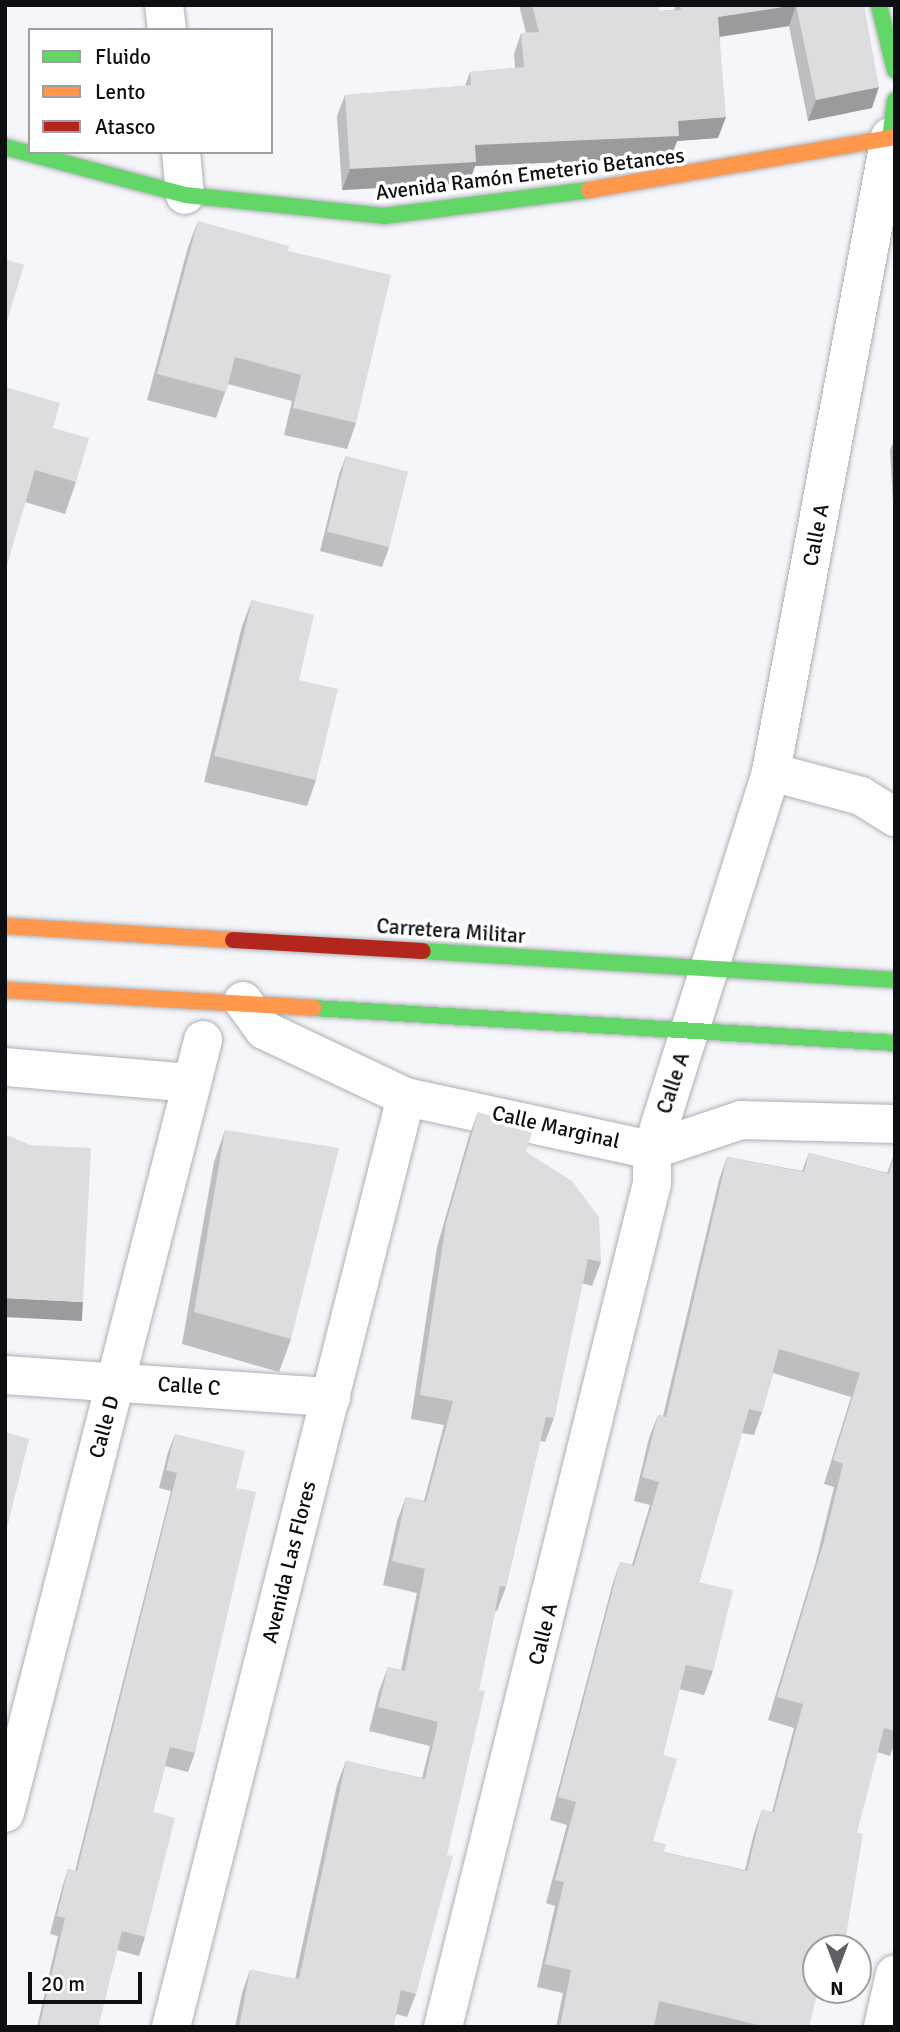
<!DOCTYPE html>
<meta charset="utf-8">
<style>
body{margin:0}
#map{position:relative;width:900px;height:2032px;overflow:hidden;background:#f4f6fa;font-family:Signika,sans-serif}
div>[style]{position:absolute}
.roads{filter:drop-shadow(0 0 2px #aeafb2) drop-shadow(0 0 2px #aeafb2)}
.street>*{height:38px;margin:-19px;padding:0 19px;transform-origin:19px;border-radius:19px;background:#fdfefe}
.fast>*{height:16px;margin:-8px;padding:0 8px;transform-origin:8px;border-radius:8px;background:#63d668}
.slow>*{height:16px;margin:-8px;padding:0 8px;transform-origin:8px;border-radius:8px;background:#ff974d}
.jam>*{height:16px;margin:-8px;padding:0 8px;transform-origin:8px;border-radius:8px;background:#b3261e}
.wall>*{inset:0;background:#bcbec0}
.shaded-wall>*{inset:0;background:#999b9c;transform-origin:0 0}
.building>*{inset:0;background:#dbdddf;transform-origin:0 0}
span{translate:-50% -50%;white-space:nowrap;text-align:center;line-height:1.15;-webkit-text-stroke:7px #fff;paint-order:stroke}
.street-label{font-size:21px;color:#0e0f12}
.frame{position:absolute;inset:0;border:7px solid #0e0f12;pointer-events:none}
.legend{position:absolute;left:28px;top:28px;width:245px;height:126px;box-sizing:border-box;background:#fff;border:2px solid #9f9fa0;margin:0;padding:9px 12px;list-style:none;font-size:21px;color:#0e0f12}
.legend li{display:flex;align-items:center;gap:14px;height:35px}
.legend b{width:35px;border:2px solid #9f9fa0}
.north{position:absolute;left:802px;top:1934px;width:70px;height:70px;box-sizing:border-box;background:#fff;border:2px solid #9f9fa0;border-radius:50%;rotate:180deg;font-size:19px;font-weight:700;line-height:28px;text-align:center;color:#0e0f12}
.north::after{content:'';display:block;margin:auto;width:24px;height:32px;background:#5e6063;clip-path:polygon(50% 0,100% 100%,50% 72%,0 100%)}
.scale{position:absolute;left:28px;top:1972px;width:114px;height:32px;box-sizing:border-box;border:4px solid #0e0f12;border-top:0;padding-left:9px;font-size:21px;line-height:24px;white-space:nowrap;color:#0e0f12;-webkit-text-stroke:5px #fff;paint-order:stroke}
</style>
<div id="map">
<div class="roads">
<div class="street">
<i style="left:164px;top:5px;width:25px;rotate:83deg"></i>
<i style="left:181px;top:152px;width:43px;rotate:84.7deg"></i>
<i style="left:771px;top:772px;width:93px;rotate:14.9deg"></i>
<i style="left:861px;top:796px;width:40px;rotate:32deg"></i>
<i style="left:243px;top:1001px;width:36px;rotate:54deg"></i>
<i style="left:264px;top:1030px;width:157px;rotate:25.3deg"></i>
<i style="left:406px;top:1097px;width:252px;rotate:12.2deg"></i>
<i style="left:652px;top:1150px;width:94px;rotate:-18.6deg"></i>
<i style="left:741px;top:1120px;width:154px;rotate:1.5deg"></i>
<i style="left:5px;top:1067px;width:187px;rotate:4.9deg"></i>
<i style="left:5px;top:1375px;width:327px;rotate:3.9deg"></i>
<i style="left:5px;top:1813px;width:798px;rotate:-75.63deg"></i>
<i style="left:171px;top:2027px;width:959px;rotate:-75.82deg"></i>
<i style="left:443px;top:2027px;width:869px;rotate:-76.09deg"></i>
<i style="left:652px;top:1183px;width:33px;rotate:-90deg"></i>
<i style="left:652px;top:1150px;width:396px;rotate:-72.5deg"></i>
<i style="left:771px;top:772px;width:646px;rotate:-79.39deg"></i>
<i style="left:883px;top:2027px;width:54px;rotate:-77.2deg"></i>
</div>
<div class="fast">
<i style="left:879px;top:5px;width:67px;rotate:76.2deg"></i>
<i style="left:890px;top:137px;width:37px;rotate:-82deg"></i>
<i style="left:5px;top:147px;width:186px;rotate:14.9deg"></i>
<i style="left:185px;top:195px;width:200px;rotate:6deg"></i>
<i style="left:384px;top:216px;width:207px;rotate:-7.2deg"></i>
<i style="left:423px;top:951px;width:473px;rotate:3.5deg"></i>
<i style="left:313px;top:1008px;width:583px;rotate:3.44deg"></i>
</div>
<div class="slow">
<i style="left:589px;top:190px;width:311px;rotate:-9.8deg"></i>
<i style="left:5px;top:926px;width:228px;rotate:3.5deg"></i>
<i style="left:5px;top:990px;width:309px;rotate:3.3deg"></i>
</div>
<div class="jam">
<i style="left:233px;top:940px;width:190px;rotate:3.3deg"></i>
</div>
</div>
<div class="wall">
<i style="clip-path:polygon(519px 5px,658px 5px,659px 11px,674px 10px,676px 5px,864px 5px,872px 108px,808px 121px,789px 26px,720px 37px,718px 138px,677px 141px,671px 157px,475px 166px,469px 183px,342px 190px,337px 116px,345px 95px,465px 86px,470px 72px,515px 68px,514px 54px,521px 33px,526px 33px)"></i>
<i style="clip-path:polygon(198px 221px,288px 251px,356px 423px,347px 449px,284px 435px,292px 401px,228px 384px,216px 418px,147px 400px,188px 247px)"></i>
<i style="clip-path:polygon(5px 387px,53px 428px,76px 482px,65px 514px,25px 502px)"></i>
<i style="clip-path:polygon(895px 438px,895px 535px,890px 450px)"></i>
<i style="clip-path:polygon(346px 456px,389px 548px,382px 567px,320px 551px,339px 474px)"></i>
<i style="clip-path:polygon(252px 600px,316px 780px,307px 806px,204px 782px,242px 626px)"></i>
<i style="clip-path:polygon(478px 1112px,526px 1152px,601px 1262px,592px 1286px,582px 1283px,554px 1418px,545px 1442px,540px 1441px,506px 1587px,497px 1611px,495px 1611px,416px 1994px,407px 2017px,396px 2014px,393px 2027px,235px 2027px,242px 1993px,250px 1970px,295px 1979px,337px 1785px,346px 1761px,422px 1778px,430px 1746px,369px 1731px,379px 1691px,388px 1667px,401px 1670px,417px 1593px,383px 1585px,397px 1521px,406px 1497px,424px 1501px,444px 1425px,411px 1419px,437px 1247px,469px 1136px)"></i>
<i style="clip-path:polygon(225px 1130px,291px 1339px,279px 1372px,182px 1344px,214px 1162px)"></i>
<i style="clip-path:polygon(evenodd,895px 1152px,895px 1742px,890px 1756px,877px 1752px,816px 1948px,809px 2027px,662px 2027px,654px 2025px,654px 2027px,556px 2027px,563px 1993px,537px 1987px,555px 1906px,546px 1903px,567px 1825px,550px 1820px,612px 1586px,620px 1562px,632px 1565px,650px 1505px,634px 1501px,649px 1438px,658px 1415px,663px 1416px,719px 1180px,727px 1157px,802px 1171px,809px 1153px,887px 1173px,895px 1152px,773px 1373px,851px 1397px,824px 1484px,834px 1487px,815px 1565px,768px 1720px,794px 1728px,772px 1812px,762px 1810px,754px 1833px,745px 1870px,664px 1852px,653px 1841px,663px 1755px,679px 1689px,704px 1695px,713px 1671px,699px 1582px,742px 1433px,754px 1435px,762px 1412px,773px 1373px)"></i>
<i style="clip-path:polygon(175px 1434px,236px 1488px,195px 1753px,188px 1772px,165px 1766px,153px 1812px,145px 1937px,139px 1956px,117px 1950px,98px 2027px,37px 2027px,58px 1936px,50px 1934px,62px 1888px,68px 1869px,75px 1871px,171px 1491px,159px 1488px,168px 1452px)"></i>
</div>
<div class="shaded-wall">
<i style="clip-path:polygon(796px 5px,789px 26px,711px 38px,718px 17px)"></i>
<i style="clip-path:polygon(879px 87px,872px 108px,808px 121px,816px 100px)"></i>
<i style="clip-path:polygon(726px 117px,718px 138px,677px 141px,671px 157px,475px 166px,469px 183px,342px 190px,350px 169px,475px 145px,678px 121px)"></i>
<i style="left:5px;top:1298px;width:78px;height:19px;rotate:3deg"></i>
</div>
<div class="building">
<i style="clip-path:polygon(532px 5px,658px 5px,659px 11px,681px 10px,680px 5px,864px 5px,879px 87px,816px 100px,796px 5px,718px 17px,726px 117px,678px 121px,679px 136px,475px 145px,476px 162px,350px 169px,345px 95px,471px 85px,470px 72px,524px 67px,521px 33px,539px 32px)"></i>
<i style="clip-path:polygon(198px 221px,289px 246px,288px 251px,391px 275px,356px 423px,293px 408px,301px 375px,235px 357px,226px 392px,157px 374px)"></i>
<i style="clip-path:polygon(5px 259px,24px 265px,5px 328px)"></i>
<i style="clip-path:polygon(5px 387px,60px 403px,53px 428px,89px 438px,76px 482px,35px 470px,5px 572px)"></i>
<i style="left:346px;top:456px;width:64px;height:78px;rotate:14deg"></i>
<i style="clip-path:polygon(252px 600px,314px 615px,299px 680px,338px 689px,316px 780px,214px 756px)"></i>
<i style="clip-path:polygon(478px 1112px,533px 1129px,526px 1152px,572px 1181px,599px 1217px,601px 1262px,588px 1259px,554px 1418px,546px 1417px,506px 1587px,500px 1586px,479px 1690px,485px 1691px,447px 1855px,453px 1856px,416px 1994px,401px 1990px,393px 2027px,239px 2027px,250px 1970px,299px 1979px,346px 1761px,425px 1779px,438px 1722px,378px 1707px,388px 1667px,405px 1671px,425px 1569px,392px 1561px,406px 1497px,426px 1502px,453px 1401px,420px 1395px,446px 1223px)"></i>
<i style="clip-path:polygon(5px 1116px,7px 1117px,7px 1135px,30px 1145px,91px 1148px,83px 1302px,5px 1298px)"></i>
<i style="clip-path:polygon(225px 1130px,339px 1148px,291px 1339px,194px 1312px)"></i>
<i style="clip-path:polygon(evenodd,809px 1153px,889px 1174px,895px 1153px,895px 1731px,884px 1728px,857px 1833px,863px 1834px,844px 1948px,816px 1948px,816px 1990px,818px 1990px,809px 2027px,767px 2027px,659px 2001px,654px 2027px,560px 2027px,571px 1970px,545px 1964px,564px 1882px,555px 1880px,576px 1802px,558px 1797px,620px 1562px,634px 1566px,659px 1482px,642px 1477px,658px 1415px,666px 1417px,727px 1157px,804px 1172px,809px 1153px,779px 1349px,860px 1373px,833px 1460px,843px 1464px,824px 1541px,777px 1697px,803px 1704px,774px 1812px,762px 1810px,747px 1871px,664px 1852px,666px 1844px,653px 1841px,677px 1759px,663px 1755px,686px 1665px,713px 1671px,733px 1590px,699px 1582px,749px 1409px,762px 1412px,779px 1349px)"></i>
<i style="clip-path:polygon(5px 1432px,29px 1439px,5px 1536px)"></i>
<i style="clip-path:polygon(175px 1434px,245px 1451px,236px 1488px,256px 1492px,195px 1753px,170px 1747px,161px 1781px,153px 1812px,175px 1818px,145px 1937px,122px 1931px,98px 2027px,39px 2027px,65px 1918px,57px 1916px,68px 1869px,77px 1871px,177px 1473px,166px 1470px)"></i>
</div>
<div class="street-label">
<span style="left:530px;top:174px;rotate:-7deg">Avenida Ramón Emeterio Betances</span>
<span style="left:816px;top:535px;rotate:-79deg">Calle A</span>
<span style="left:451px;top:931px;rotate:4deg">Carretera Militar</span>
<span style="left:673px;top:1083px;rotate:-72deg">Calle A</span>
<span style="left:556px;top:1127px;rotate:13deg">Calle Marginal</span>
<span style="left:189px;top:1386px;rotate:4deg">Calle C</span>
<span style="left:104px;top:1427px;rotate:-75deg">Calle D</span>
<span style="left:289px;top:1562px;rotate:-76deg">Avenida Las Flores</span>
<span style="left:543px;top:1634px;rotate:-76deg">Calle A</span>
</div>
<div class="frame"></div>
<ul class="legend">
<li><b style="height:9px;background:#63d668"></b>Fluido</li>
<li><b style="height:9px;background:#ff974d"></b>Lento</li>
<li><b style="height:9px;background:#b3261e"></b>Atasco</li>
</ul>
<div class="north">N</div>
<div class="scale">20 m</div>
</div>
